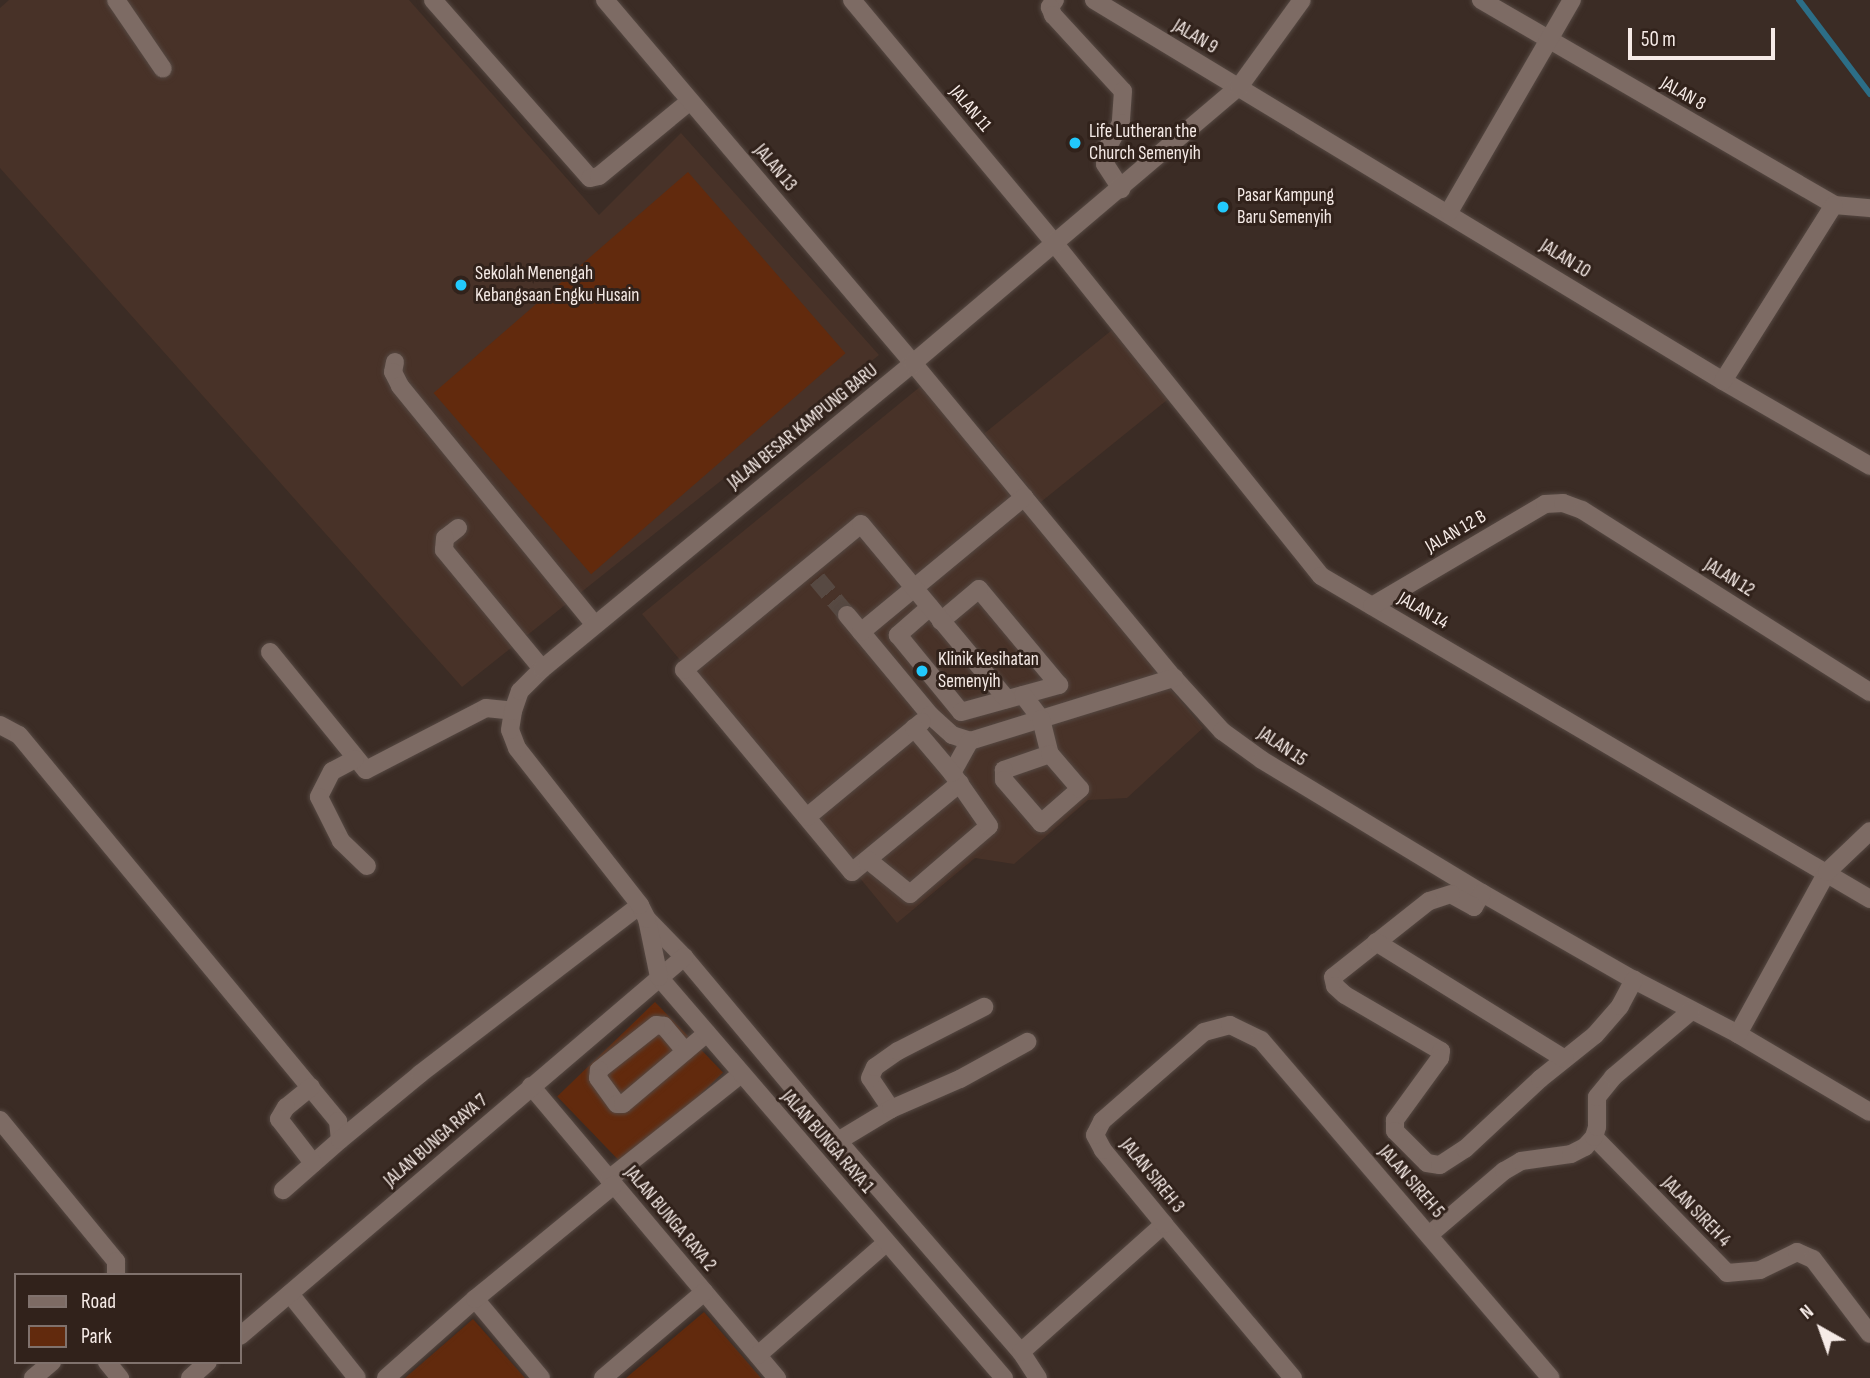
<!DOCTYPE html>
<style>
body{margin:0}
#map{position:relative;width:1870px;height:1378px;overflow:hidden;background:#3b2c25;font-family:"Sofia Sans Condensed",sans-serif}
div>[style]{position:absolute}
.built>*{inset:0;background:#483228;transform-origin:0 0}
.green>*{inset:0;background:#622a0d;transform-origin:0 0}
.stream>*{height:6px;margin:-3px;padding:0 3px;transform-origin:3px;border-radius:3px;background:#2c6e87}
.minor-tunnel>*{height:18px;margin-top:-9px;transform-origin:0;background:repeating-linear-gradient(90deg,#574942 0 18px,transparent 0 27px)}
.roads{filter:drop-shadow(0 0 2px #554842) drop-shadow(0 0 2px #554842)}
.minor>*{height:18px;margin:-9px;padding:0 9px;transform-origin:9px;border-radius:9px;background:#7d6b64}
.dots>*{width:19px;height:19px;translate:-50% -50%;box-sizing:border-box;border:4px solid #31221b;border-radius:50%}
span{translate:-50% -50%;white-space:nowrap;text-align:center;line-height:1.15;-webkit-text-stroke:6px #31221b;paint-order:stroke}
.street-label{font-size:19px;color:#f6ebe7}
.poi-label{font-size:19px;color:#f6ebe7}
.left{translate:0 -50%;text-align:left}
.legend{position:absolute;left:14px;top:1273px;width:228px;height:91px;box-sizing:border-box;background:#31221b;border:2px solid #80726d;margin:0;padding:9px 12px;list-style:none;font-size:21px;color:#f6ebe7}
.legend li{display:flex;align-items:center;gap:14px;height:35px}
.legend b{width:35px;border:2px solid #80726d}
.north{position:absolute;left:1786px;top:1294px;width:70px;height:70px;-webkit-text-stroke:5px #31221b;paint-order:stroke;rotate:320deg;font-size:19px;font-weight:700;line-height:28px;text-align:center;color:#f6ebe7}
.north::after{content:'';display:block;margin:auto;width:24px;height:32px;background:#f6ebe7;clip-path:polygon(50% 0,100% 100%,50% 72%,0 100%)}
.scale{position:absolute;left:1628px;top:28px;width:147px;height:32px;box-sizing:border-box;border:4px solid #f6ebe7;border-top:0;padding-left:9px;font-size:21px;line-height:24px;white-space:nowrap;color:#f6ebe7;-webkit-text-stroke:5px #31221b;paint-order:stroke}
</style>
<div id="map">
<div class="built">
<i style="clip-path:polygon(9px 0,409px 0,599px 215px,681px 133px,879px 355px,462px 687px,0 168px,0 8px)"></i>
<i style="left:1112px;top:330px;width:89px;height:164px;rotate:51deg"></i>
<i style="clip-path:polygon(921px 386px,1203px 728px,1127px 798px,1088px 800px,1014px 864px,975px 858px,897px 923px,642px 614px)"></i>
</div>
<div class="green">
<i style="left:688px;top:172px;width:240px;height:337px;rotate:49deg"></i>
<i style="left:655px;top:1002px;width:98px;height:136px;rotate:46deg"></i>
<i style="clip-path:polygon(704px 1312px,761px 1378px,626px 1378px)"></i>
<i style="clip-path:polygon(473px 1319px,525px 1378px,405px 1378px)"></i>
</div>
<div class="stream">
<i style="left:1799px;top:0;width:118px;rotate:52.9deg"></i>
</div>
<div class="minor-tunnel">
<i style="left:817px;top:579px;width:47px;rotate:50.2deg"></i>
</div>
<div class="roads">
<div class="minor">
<i style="left:116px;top:0;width:83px;rotate:55.7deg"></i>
<i style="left:433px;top:0;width:237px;rotate:48.6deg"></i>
<i style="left:590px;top:178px;width:9px;rotate:-13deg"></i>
<i style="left:599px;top:176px;width:118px;rotate:-39.5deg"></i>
<i style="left:605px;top:0;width:476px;rotate:49.7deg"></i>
<i style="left:913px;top:363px;width:409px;rotate:50.4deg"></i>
<i style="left:1174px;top:678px;width:72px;rotate:47.8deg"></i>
<i style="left:1222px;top:731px;width:49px;rotate:35.9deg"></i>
<i style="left:1262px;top:760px;width:257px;rotate:31.2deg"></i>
<i style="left:1482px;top:893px;width:175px;rotate:29.8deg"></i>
<i style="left:1634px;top:980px;width:117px;rotate:27.4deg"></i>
<i style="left:1738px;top:1034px;width:153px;rotate:30.6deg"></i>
<i style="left:852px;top:0;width:317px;rotate:50.2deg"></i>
<i style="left:1055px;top:244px;width:425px;rotate:51.3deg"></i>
<i style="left:1321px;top:576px;width:637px;rotate:30.47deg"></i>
<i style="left:1055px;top:0;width:9px;rotate:126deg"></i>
<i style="left:1050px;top:7px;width:9px;rotate:69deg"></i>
<i style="left:1053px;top:15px;width:103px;rotate:47.4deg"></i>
<i style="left:1123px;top:91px;width:32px;rotate:94deg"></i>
<i style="left:1121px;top:123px;width:31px;rotate:119deg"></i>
<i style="left:1106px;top:150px;width:14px;rotate:94deg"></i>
<i style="left:1105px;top:164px;width:30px;rotate:57deg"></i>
<i style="left:1094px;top:0;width:735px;rotate:31.2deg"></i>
<i style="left:1723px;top:381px;width:170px;rotate:30deg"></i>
<i style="left:1481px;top:0;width:408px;rotate:30.1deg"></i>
<i style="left:1834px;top:205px;width:36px;rotate:5deg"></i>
<i style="left:1449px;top:212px;width:245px;rotate:-59.9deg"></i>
<i style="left:395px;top:362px;width:10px;rotate:101deg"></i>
<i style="left:393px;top:372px;width:16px;rotate:63deg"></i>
<i style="left:400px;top:386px;width:308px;rotate:50.8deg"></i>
<i style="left:1723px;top:381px;width:208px;rotate:-57.8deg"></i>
<i style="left:458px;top:528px;width:16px;rotate:142deg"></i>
<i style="left:445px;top:538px;width:12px;rotate:95deg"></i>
<i style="left:444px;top:550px;width:154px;rotate:50.5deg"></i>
<i style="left:1372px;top:606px;width:201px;rotate:-30.5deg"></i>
<i style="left:1545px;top:504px;width:18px;rotate:-3deg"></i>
<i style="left:1563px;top:503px;width:20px;rotate:20deg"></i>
<i style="left:1582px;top:510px;width:341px;rotate:32.3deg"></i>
<i style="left:930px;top:607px;width:43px;rotate:138.8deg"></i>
<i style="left:898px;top:635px;width:99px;rotate:50.7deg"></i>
<i style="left:961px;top:712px;width:102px;rotate:-15.4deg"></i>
<i style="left:1059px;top:685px;width:125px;rotate:-129.8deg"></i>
<i style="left:979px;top:589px;width:50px;rotate:139.9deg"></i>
<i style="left:847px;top:615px;width:130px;rotate:50.3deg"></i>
<i style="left:930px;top:715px;width:30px;rotate:42deg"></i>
<i style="left:952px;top:735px;width:19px;rotate:18deg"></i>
<i style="left:970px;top:741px;width:214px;rotate:-17.2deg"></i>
<i style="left:861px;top:632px;width:212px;rotate:-39.6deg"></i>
<i style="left:270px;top:652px;width:152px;rotate:50.9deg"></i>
<i style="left:366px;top:770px;width:135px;rotate:-27.3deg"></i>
<i style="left:486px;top:708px;width:27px;rotate:6deg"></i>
<i style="left:1023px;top:695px;width:30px;rotate:53deg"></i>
<i style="left:1041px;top:719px;width:36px;rotate:76deg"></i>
<i style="left:1050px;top:754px;width:49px;rotate:160.8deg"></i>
<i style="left:1004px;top:770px;width:10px;rotate:90deg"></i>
<i style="left:1004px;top:780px;width:57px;rotate:49.3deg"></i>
<i style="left:1041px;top:823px;width:52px;rotate:-41.1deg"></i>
<i style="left:1080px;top:789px;width:46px;rotate:-130.6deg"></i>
<i style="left:0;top:725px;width:21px;rotate:28deg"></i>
<i style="left:19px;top:735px;width:501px;rotate:50.43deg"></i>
<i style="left:338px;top:1121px;width:19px;rotate:84deg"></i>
<i style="left:340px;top:1140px;width:76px;rotate:138.7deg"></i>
<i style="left:355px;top:759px;width:26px;rotate:152deg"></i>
<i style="left:332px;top:771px;width:29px;rotate:117deg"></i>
<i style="left:319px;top:797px;width:49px;rotate:63.4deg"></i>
<i style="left:341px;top:841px;width:36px;rotate:44deg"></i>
<i style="left:952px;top:773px;width:37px;rotate:-61deg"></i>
<i style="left:960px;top:783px;width:140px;rotate:140.5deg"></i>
<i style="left:852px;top:872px;width:263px;rotate:-129.7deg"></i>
<i style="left:684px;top:670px;width:229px;rotate:-39.5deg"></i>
<i style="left:861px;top:524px;width:228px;rotate:50.2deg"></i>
<i style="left:807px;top:817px;width:149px;rotate:-39.6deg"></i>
<i style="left:868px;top:860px;width:54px;rotate:39deg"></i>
<i style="left:910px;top:894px;width:104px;rotate:-40.7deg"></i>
<i style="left:989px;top:826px;width:65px;rotate:-124.9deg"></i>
<i style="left:952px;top:773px;width:59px;rotate:-130.2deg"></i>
<i style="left:1482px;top:893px;width:16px;rotate:120deg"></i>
<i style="left:1474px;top:907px;width:26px;rotate:-151deg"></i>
<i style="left:1451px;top:894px;width:23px;rotate:162deg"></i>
<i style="left:1429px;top:901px;width:122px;rotate:141.6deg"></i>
<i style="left:1333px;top:977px;width:9px;rotate:77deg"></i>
<i style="left:1335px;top:986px;width:13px;rotate:42deg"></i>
<i style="left:1345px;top:995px;width:111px;rotate:30.3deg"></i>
<i style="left:1441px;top:1051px;width:7px;rotate:98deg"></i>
<i style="left:1440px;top:1058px;width:77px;rotate:126deg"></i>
<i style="left:1395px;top:1120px;width:11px;rotate:90deg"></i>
<i style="left:1395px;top:1131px;width:45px;rotate:45deg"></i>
<i style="left:1427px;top:1163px;width:13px;rotate:9deg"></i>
<i style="left:1440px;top:1165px;width:30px;rotate:-33deg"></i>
<i style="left:1465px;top:1149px;width:103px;rotate:-43deg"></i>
<i style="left:1540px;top:1079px;width:70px;rotate:-38.7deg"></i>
<i style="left:1595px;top:1035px;width:38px;rotate:-49deg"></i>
<i style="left:1620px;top:1006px;width:30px;rotate:-62deg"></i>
<i style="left:647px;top:919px;width:53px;rotate:45.8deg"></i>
<i style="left:684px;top:957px;width:240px;rotate:50.1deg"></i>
<i style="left:838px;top:1141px;width:279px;rotate:49.1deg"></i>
<i style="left:1021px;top:1352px;width:31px;rotate:57deg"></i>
<i style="left:1376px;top:942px;width:222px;rotate:31.8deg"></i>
<i style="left:1738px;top:1034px;width:185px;rotate:-61.2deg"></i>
<i style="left:1827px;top:872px;width:59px;rotate:-43.6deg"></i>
<i style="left:685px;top:1051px;width:33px;rotate:-130deg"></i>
<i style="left:664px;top:1026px;width:8px;rotate:-173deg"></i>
<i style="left:656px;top:1025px;width:73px;rotate:141.7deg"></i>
<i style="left:599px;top:1070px;width:8px;rotate:97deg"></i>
<i style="left:598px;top:1078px;width:32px;rotate:54deg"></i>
<i style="left:617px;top:1104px;width:6px"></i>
<i style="left:623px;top:1104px;width:110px;rotate:-40.2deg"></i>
<i style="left:531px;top:1086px;width:382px;rotate:49.9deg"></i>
<i style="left:311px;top:1087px;width:32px;rotate:141deg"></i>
<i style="left:286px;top:1107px;width:14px;rotate:120deg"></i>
<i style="left:279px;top:1119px;width:56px;rotate:52.3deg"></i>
<i style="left:891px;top:1109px;width:37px;rotate:-124deg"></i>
<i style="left:870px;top:1078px;width:12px;rotate:-66deg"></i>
<i style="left:875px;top:1067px;width:28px;rotate:-35deg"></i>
<i style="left:898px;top:1051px;width:97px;rotate:-27.1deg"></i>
<i style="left:0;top:1120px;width:183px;rotate:50.6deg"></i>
<i style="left:116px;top:1261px;width:14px;rotate:90deg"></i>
<i style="left:1594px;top:1137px;width:190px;rotate:45.6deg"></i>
<i style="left:1727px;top:1273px;width:33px;rotate:-5deg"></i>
<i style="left:1760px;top:1270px;width:41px;rotate:-25.9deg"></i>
<i style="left:1797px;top:1252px;width:17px;rotate:24deg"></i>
<i style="left:1813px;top:1259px;width:94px;rotate:52.8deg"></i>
<i style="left:340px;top:1140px;width:104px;rotate:-39.5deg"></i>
<i style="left:420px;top:1074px;width:277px;rotate:-37.5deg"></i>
<i style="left:838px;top:1141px;width:62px;rotate:-31.1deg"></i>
<i style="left:891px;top:1109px;width:75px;rotate:-23.5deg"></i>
<i style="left:960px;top:1079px;width:77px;rotate:-28.9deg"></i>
<i style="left:609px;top:1179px;width:169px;rotate:-38.5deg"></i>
<i style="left:1429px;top:1235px;width:99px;rotate:-40.5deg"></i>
<i style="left:1504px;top:1171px;width:20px;rotate:-30deg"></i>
<i style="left:1521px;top:1161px;width:50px;rotate:-8deg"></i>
<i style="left:1571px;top:1154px;width:16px;rotate:-27deg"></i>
<i style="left:1585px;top:1147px;width:13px;rotate:-48deg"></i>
<i style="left:1594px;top:1137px;width:10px;rotate:-73deg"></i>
<i style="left:1597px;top:1127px;width:30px;rotate:-90deg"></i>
<i style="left:1597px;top:1097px;width:26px;rotate:-51deg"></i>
<i style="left:1613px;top:1077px;width:102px;rotate:-40.2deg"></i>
<i style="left:290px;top:1294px;width:107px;rotate:51.4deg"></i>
<i style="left:475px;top:1299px;width:103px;rotate:50.1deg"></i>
<i style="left:240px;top:1336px;width:584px;rotate:-40.48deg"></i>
<i style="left:1021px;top:1352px;width:192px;rotate:-41.8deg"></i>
<i style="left:758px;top:1355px;width:170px;rotate:-41.2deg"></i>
<i style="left:107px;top:1362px;width:21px;rotate:51deg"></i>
<i style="left:33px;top:1378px;width:25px;rotate:-40deg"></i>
<i style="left:190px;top:1378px;width:24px;rotate:-42deg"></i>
<i style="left:386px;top:1378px;width:119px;rotate:-41.6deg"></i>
<i style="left:475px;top:1299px;width:180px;rotate:-39.4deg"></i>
<i style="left:603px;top:1378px;width:133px;rotate:-40.4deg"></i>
<i style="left:1004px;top:1378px;width:529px;rotate:-130.71deg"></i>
<i style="left:659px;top:977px;width:59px;rotate:-101.7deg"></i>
<i style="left:647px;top:919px;width:16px;rotate:-117deg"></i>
<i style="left:640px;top:905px;width:199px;rotate:-128.1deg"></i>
<i style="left:517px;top:748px;width:19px;rotate:-111deg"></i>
<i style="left:510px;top:730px;width:19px;rotate:-81deg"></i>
<i style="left:513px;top:711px;width:21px;rotate:-71deg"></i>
<i style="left:520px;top:691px;width:31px;rotate:-45deg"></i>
<i style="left:542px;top:669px;width:481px;rotate:-39.5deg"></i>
<i style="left:913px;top:363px;width:427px;rotate:-40.3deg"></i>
<i style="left:1239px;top:87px;width:107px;rotate:-54.1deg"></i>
<i style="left:1293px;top:1378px;width:201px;rotate:-130deg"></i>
<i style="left:1164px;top:1224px;width:96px;rotate:-129.5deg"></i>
<i style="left:1103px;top:1150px;width:17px;rotate:-118deg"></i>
<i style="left:1095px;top:1135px;width:16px;rotate:-63deg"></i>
<i style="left:1102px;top:1121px;width:135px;rotate:-41.1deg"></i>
<i style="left:1204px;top:1032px;width:27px;rotate:-15deg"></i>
<i style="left:1230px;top:1025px;width:34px;rotate:26deg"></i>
<i style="left:1261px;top:1040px;width:445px;rotate:49.4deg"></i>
</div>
</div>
<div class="dots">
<i style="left:1075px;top:143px;background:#22c9fd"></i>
<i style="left:1223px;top:207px;background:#22c9fd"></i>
<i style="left:461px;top:285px;background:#22c9fd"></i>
<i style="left:922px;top:671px;background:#22c9fd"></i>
</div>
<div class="street-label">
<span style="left:1195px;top:37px;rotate:31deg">JALAN 9</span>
<span style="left:1683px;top:94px;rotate:30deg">JALAN 8</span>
<span style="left:970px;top:109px;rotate:50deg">JALAN 11</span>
<span style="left:775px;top:168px;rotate:50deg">JALAN 13</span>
<span style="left:1565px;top:259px;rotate:32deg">JALAN 10</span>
<span style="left:803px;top:427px;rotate:-39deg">JALAN BESAR KAMPUNG BARU</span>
<span style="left:1456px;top:532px;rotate:-30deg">JALAN 12 B</span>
<span style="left:1729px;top:578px;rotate:32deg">JALAN 12</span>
<span style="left:1423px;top:611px;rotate:30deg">JALAN 14</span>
<span style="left:1282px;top:747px;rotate:34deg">JALAN 15</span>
<span style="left:436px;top:1141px;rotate:-41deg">JALAN BUNGA RAYA 7</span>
<span style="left:827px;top:1142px;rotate:49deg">JALAN BUNGA RAYA 1</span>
<span style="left:1152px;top:1176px;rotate:51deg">JALAN SIREH 3</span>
<span style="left:1411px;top:1182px;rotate:49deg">JALAN SIREH 5</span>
<span style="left:1696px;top:1212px;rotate:46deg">JALAN SIREH 4</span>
<span style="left:670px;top:1219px;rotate:50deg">JALAN BUNGA RAYA 2</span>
</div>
<div class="poi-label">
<span class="left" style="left:1089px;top:143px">Life Lutheran the<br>Church Semenyih</span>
<span class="left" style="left:1237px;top:207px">Pasar Kampung<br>Baru Semenyih</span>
<span class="left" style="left:475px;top:285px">Sekolah Menengah<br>Kebangsaan Engku Husain</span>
<span class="left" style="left:938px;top:671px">Klinik Kesihatan<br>Semenyih</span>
</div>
<ul class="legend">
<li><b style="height:9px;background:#7d6b64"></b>Road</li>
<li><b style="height:19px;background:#622a0d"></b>Park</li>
</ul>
<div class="north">N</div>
<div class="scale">50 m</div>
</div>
